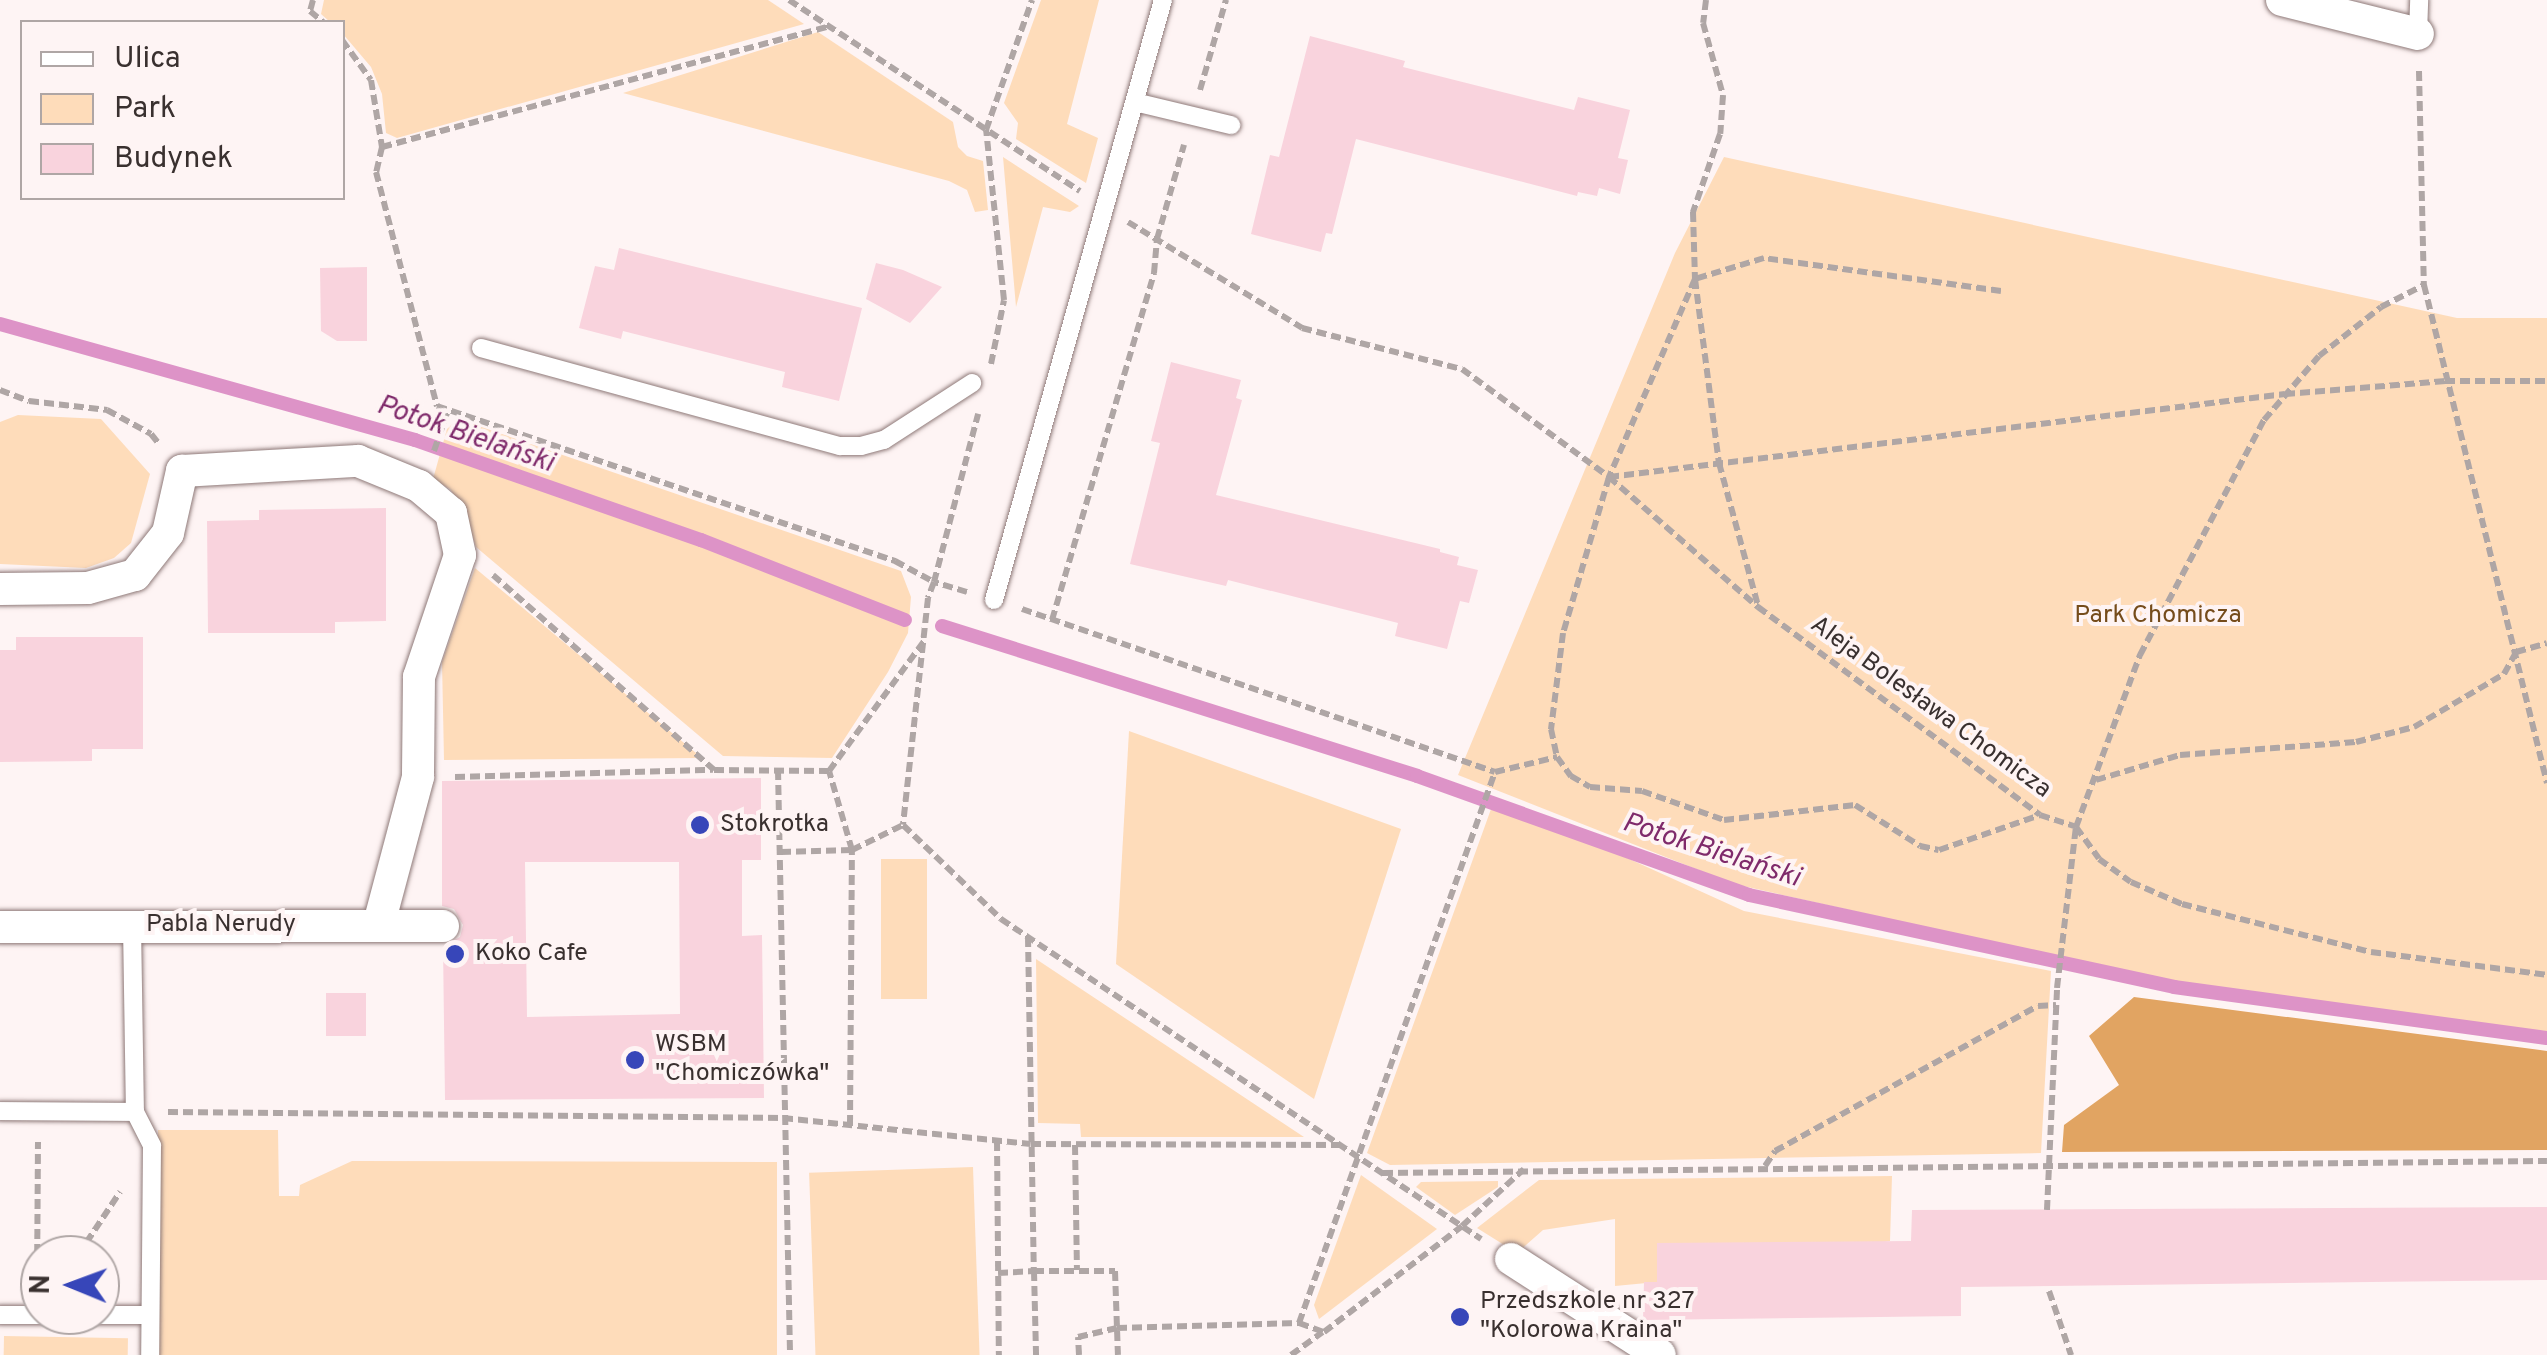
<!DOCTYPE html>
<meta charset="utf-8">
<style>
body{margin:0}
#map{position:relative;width:2547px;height:1355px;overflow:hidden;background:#fef4f4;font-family:Overpass,sans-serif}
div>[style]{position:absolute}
.green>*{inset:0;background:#fedcba;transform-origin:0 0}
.forest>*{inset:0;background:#e1a462}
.stream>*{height:14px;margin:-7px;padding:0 7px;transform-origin:7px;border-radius:7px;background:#dd93c7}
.building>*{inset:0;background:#f9d3dd;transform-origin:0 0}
.path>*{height:6px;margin-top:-3px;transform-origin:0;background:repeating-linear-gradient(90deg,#afa6a5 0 10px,transparent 0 15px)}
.roads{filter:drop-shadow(0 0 2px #8e7978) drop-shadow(0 0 2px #8e7978)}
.service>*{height:18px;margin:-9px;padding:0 9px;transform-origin:9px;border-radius:9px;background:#fff}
.minor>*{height:32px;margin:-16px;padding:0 16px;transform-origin:16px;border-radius:16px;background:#fff}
.dots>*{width:28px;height:28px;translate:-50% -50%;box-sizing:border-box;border:5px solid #fef4f4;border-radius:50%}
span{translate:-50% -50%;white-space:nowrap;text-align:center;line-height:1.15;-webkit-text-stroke:8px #fef4f4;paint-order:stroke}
.park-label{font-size:25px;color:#754c1b}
.street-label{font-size:25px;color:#39302f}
.poi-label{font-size:25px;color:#39302f}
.left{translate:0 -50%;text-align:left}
.water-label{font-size:28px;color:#7f2a6b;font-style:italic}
.legend{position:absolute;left:20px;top:20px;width:325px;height:180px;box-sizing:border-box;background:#fef4f4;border:2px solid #afa6a5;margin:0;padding:12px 18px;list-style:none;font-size:30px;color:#39302f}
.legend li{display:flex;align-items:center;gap:20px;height:50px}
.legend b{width:50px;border:2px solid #afa6a5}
.north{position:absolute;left:20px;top:1235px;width:100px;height:100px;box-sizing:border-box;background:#fef4f4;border:2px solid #afa6a5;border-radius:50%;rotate:271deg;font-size:28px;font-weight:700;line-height:40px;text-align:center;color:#39302f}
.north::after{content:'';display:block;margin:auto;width:35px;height:45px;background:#3746b9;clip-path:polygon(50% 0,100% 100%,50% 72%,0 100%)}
</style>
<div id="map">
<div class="green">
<i style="clip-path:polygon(324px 0,768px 0,804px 24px,397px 138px,386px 133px,382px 94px,371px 67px,343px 34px,342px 22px,330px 22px,321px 14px)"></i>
<i style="clip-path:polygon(1041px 0,1099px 0,1067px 124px,1098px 138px,1086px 183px,1016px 139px,1018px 123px,1004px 103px)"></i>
<i style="clip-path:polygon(818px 32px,953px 122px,958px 147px,967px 156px,983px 161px,988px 210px,975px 212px,967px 190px,949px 181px,623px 93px)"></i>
<i style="clip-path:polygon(1003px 157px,1079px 206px,1070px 212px,1043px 207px,1016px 307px)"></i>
<i style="clip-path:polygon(1724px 157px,2457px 318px,2547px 318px,2547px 1036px,2218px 993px,1734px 884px,1458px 775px,1675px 253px)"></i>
<i style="clip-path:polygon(18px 415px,101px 419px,150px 474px,131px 543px,114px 558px,86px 568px,0 564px,0 422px)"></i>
<i style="clip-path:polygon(458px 419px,901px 571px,911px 597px,908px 633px,888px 672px,832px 758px,723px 756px,476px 547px,463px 507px,450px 489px,433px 479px,447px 429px)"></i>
<i style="clip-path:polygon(475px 568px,702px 758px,444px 760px,442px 662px)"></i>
<i style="clip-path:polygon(1129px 731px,1401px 829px,1314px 1099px,1116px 964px)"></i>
<i style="clip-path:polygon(1495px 798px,1744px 911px,2051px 971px,2041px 1153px,1390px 1165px,1367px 1153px)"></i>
<i style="left:881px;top:859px;width:46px;height:140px"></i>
<i style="clip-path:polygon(1036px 959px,1304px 1137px,1081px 1137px,1080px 1124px,1038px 1123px)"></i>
<i style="clip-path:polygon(158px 1130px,278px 1130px,279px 1196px,299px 1196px,300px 1185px,352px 1161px,777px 1162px,777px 1355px,159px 1355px)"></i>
<i style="left:973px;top:1167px;width:188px;height:164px;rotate:88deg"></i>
<i style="clip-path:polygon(1361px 1175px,1437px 1229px,1319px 1319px,1314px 1305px)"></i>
<i style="clip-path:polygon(1892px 1176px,1890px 1241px,1657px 1282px,1615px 1286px,1615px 1219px,1543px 1230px,1517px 1253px,1477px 1228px,1539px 1180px)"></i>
<i style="clip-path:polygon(1498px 1181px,1498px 1187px,1455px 1215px,1416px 1187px,1421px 1182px)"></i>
<i style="left:4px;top:1336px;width:124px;height:19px;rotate:1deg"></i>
</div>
<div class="forest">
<i style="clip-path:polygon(2134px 997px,2547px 1051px,2547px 1150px,2062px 1152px,2064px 1125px,2119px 1085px,2089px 1036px)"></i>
</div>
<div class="stream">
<i style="left:0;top:324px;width:431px;rotate:15.6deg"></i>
<i style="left:415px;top:440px;width:303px;rotate:19.3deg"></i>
<i style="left:701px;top:540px;width:219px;rotate:21.4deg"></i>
<i style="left:942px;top:626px;width:498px;rotate:17.5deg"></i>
<i style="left:1417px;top:776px;width:353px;rotate:19.7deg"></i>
<i style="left:1749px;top:895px;width:435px;rotate:12.2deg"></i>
<i style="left:2174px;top:987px;width:376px;rotate:7.8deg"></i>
</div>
<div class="building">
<i style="clip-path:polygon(1310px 36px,1405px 61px,1403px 67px,1574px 110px,1578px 97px,1630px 110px,1618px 158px,1628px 160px,1620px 194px,1599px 188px,1597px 196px,1578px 192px,1577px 196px,1356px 139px,1332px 234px,1326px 233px,1321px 252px,1251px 234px,1270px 155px,1279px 157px)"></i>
<i style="clip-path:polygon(619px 248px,862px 308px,839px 401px,782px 387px,785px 372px,623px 331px,621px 339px,579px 328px,595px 266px,614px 270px)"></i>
<i style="clip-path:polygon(876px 263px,903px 270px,942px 287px,910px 323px,866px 299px)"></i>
<i style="clip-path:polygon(367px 267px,367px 341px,337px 341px,321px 331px,320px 268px)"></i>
<i style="clip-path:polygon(1171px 362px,1241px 380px,1236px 398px,1242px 400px,1216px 495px,1440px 549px,1440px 552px,1459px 557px,1457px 565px,1478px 570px,1469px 603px,1460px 601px,1447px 649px,1395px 636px,1398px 623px,1228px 580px,1226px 586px,1130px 564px,1160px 443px,1151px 441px)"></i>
<i style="clip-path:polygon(386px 508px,386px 621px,335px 622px,335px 633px,208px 633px,207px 521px,259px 520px,259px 510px)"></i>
<i style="clip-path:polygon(16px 637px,143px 637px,143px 749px,92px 749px,92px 761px,0 762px,0 650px,16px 650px)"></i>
<i style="clip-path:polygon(evenodd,761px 778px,761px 860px,742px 860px,742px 936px,762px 935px,764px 1098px,445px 1100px,443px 946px,460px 937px,463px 925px,454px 909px,442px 906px,442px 781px,761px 778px,525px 862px,679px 862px,680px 1014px,527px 1017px,525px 862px)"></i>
<i style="left:326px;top:993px;width:40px;height:43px"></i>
<i style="clip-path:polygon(2547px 1207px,2547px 1280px,1961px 1287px,1961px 1316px,1643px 1320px,1644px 1282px,1657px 1282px,1657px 1243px,1911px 1241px,1912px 1210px)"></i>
</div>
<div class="path">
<i style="left:313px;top:0;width:11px;rotate:105deg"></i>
<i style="left:310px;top:11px;width:17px;rotate:40deg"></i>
<i style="left:789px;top:0;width:348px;rotate:33.3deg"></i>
<i style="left:1706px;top:0;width:23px;rotate:97deg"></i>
<i style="left:1703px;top:23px;width:75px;rotate:74.5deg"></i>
<i style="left:1723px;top:95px;width:39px;rotate:94deg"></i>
<i style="left:1720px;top:134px;width:83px;rotate:109.1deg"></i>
<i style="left:1693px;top:212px;width:67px;rotate:88.3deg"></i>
<i style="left:1695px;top:279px;width:186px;rotate:82.6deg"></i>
<i style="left:1719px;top:463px;width:148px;rotate:74.7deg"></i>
<i style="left:342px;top:40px;width:49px;rotate:54.1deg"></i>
<i style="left:371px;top:80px;width:68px;rotate:80.7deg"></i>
<i style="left:382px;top:147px;width:26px;rotate:103deg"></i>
<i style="left:376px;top:172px;width:242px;rotate:75.4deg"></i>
<i style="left:437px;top:406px;width:484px;rotate:18.7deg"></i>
<i style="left:895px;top:561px;width:44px;rotate:28.3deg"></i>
<i style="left:934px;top:582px;width:174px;rotate:-75.3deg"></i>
<i style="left:2419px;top:71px;width:214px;rotate:88.7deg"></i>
<i style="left:1200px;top:90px;width:94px;rotate:-73.9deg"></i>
<i style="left:382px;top:147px;width:463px;rotate:-15.1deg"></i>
<i style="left:1128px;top:222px;width:204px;rotate:31.3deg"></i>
<i style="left:1302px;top:328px;width:165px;rotate:14.4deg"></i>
<i style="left:1462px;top:369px;width:182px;rotate:36.3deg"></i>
<i style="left:1609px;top:477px;width:198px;rotate:41.1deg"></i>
<i style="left:1758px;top:607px;width:350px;rotate:36.4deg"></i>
<i style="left:2040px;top:815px;width:38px;rotate:18deg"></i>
<i style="left:2076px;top:827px;width:39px;rotate:54deg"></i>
<i style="left:2099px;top:859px;width:39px;rotate:36deg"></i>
<i style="left:2131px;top:882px;width:56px;rotate:23.3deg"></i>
<i style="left:2182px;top:904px;width:195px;rotate:14.3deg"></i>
<i style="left:2371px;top:952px;width:177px;rotate:7.4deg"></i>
<i style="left:2001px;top:291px;width:239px;rotate:-172.1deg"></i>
<i style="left:1764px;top:258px;width:72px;rotate:163.1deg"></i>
<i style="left:1695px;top:279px;width:216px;rotate:113.5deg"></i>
<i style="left:1609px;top:477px;width:163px;rotate:106.4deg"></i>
<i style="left:1563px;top:633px;width:97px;rotate:97.1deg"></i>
<i style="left:1551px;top:729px;width:29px;rotate:78deg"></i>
<i style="left:1557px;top:757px;width:24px;rotate:54deg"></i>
<i style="left:1571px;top:776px;width:22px;rotate:30deg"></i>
<i style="left:1590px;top:787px;width:52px;rotate:4.4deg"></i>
<i style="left:1642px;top:791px;width:87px;rotate:19.5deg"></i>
<i style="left:1724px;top:820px;width:132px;rotate:-6.5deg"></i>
<i style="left:1855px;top:805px;width:77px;rotate:32.2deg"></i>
<i style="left:1920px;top:846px;width:19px;rotate:12deg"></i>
<i style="left:1939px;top:850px;width:107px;rotate:-19.1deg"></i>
<i style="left:991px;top:364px;width:65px;rotate:-78.5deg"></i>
<i style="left:1004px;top:300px;width:171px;rotate:-96deg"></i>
<i style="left:986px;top:130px;width:138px;rotate:-70.5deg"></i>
<i style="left:0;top:390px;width:31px;rotate:21deg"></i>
<i style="left:29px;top:401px;width:79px;rotate:6.6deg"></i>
<i style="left:107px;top:410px;width:50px;rotate:28.6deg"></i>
<i style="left:151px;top:434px;width:14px;rotate:51deg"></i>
<i style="left:434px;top:451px;width:43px;rotate:-71.1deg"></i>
<i style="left:1609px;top:477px;width:681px;rotate:-7deg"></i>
<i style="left:2285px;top:394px;width:161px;rotate:-4.6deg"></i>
<i style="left:2445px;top:381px;width:102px"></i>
<i style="left:493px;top:575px;width:295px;rotate:41.4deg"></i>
<i style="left:714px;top:770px;width:115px;rotate:0.5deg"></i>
<i style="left:829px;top:771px;width:162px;rotate:-53.8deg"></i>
<i style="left:967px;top:592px;width:34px;rotate:-163deg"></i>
<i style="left:934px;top:582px;width:17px;rotate:111deg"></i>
<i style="left:928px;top:598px;width:228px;rotate:96.3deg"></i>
<i style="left:903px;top:825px;width:136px;rotate:43.8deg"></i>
<i style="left:1001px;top:919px;width:577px;rotate:33.69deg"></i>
<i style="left:1022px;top:609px;width:500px;rotate:19.01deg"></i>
<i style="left:1495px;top:772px;width:64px;rotate:-13.6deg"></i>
<i style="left:1052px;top:620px;width:362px;rotate:-73.6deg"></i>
<i style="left:1154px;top:273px;width:34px;rotate:-85deg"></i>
<i style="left:1157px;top:239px;width:98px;rotate:-74deg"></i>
<i style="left:778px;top:770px;width:585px;rotate:88.82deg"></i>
<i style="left:455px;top:777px;width:258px;rotate:-1.6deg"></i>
<i style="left:2096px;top:780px;width:88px;rotate:-16.6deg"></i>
<i style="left:2180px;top:755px;width:176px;rotate:-4.2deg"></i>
<i style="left:2356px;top:742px;width:60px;rotate:-14.5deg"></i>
<i style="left:2414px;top:727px;width:104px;rotate:-30.5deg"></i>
<i style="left:2504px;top:674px;width:25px;rotate:-61deg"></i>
<i style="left:2516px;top:652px;width:32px;rotate:-16deg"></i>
<i style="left:781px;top:852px;width:71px;rotate:-1.6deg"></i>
<i style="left:852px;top:850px;width:82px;rotate:-106.2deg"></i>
<i style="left:1028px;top:937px;width:334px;rotate:89deg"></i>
<i style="left:1034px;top:1271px;width:81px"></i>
<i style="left:1115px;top:1271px;width:84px;rotate:88deg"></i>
<i style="left:168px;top:1112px;width:615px;rotate:0.56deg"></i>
<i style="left:783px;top:1118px;width:249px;rotate:6deg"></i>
<i style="left:1031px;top:1144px;width:308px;rotate:0.2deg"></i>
<i style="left:850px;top:1125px;width:275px;rotate:-89.6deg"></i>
<i style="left:852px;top:850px;width:57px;rotate:-26.1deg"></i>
<i style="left:997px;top:1141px;width:214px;rotate:89.5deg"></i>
<i style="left:1075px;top:1145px;width:125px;rotate:89.1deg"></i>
<i style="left:1765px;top:1166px;width:18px;rotate:-56deg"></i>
<i style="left:1775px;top:1151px;width:300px;rotate:-28.9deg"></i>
<i style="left:2038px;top:1006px;width:18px;rotate:-3deg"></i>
<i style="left:1383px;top:1173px;width:1164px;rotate:-0.59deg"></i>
<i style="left:2047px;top:1210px;width:222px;rotate:-87.4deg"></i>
<i style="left:2057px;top:988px;width:162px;rotate:-83.3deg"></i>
<i style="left:2076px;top:827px;width:184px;rotate:-69.6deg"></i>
<i style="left:2140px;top:655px;width:266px;rotate:-62.2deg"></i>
<i style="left:2264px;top:420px;width:84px;rotate:-49.3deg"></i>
<i style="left:2319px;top:356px;width:79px;rotate:-38.3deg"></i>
<i style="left:2381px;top:307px;width:48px;rotate:-27.1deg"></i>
<i style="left:2424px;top:285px;width:513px;rotate:76.13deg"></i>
<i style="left:78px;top:1255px;width:76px;rotate:-56.3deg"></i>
<i style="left:998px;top:1273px;width:36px;rotate:-3deg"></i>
<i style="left:1034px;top:1271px;width:84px;rotate:88.6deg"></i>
<i style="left:37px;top:1284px;width:142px;rotate:-89.6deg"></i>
<i style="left:2049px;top:1291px;width:68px;rotate:71deg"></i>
<i style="left:1299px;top:1323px;width:585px;rotate:-70.42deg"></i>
<i style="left:1079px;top:1355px;width:18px;rotate:-93deg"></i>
<i style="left:1078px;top:1337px;width:40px;rotate:-13deg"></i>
<i style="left:1117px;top:1328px;width:182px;rotate:-1.6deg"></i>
<i style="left:1299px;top:1323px;width:27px;rotate:20deg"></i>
<i style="left:1324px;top:1332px;width:174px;rotate:-37.5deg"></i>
<i style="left:1462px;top:1226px;width:84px;rotate:-42.6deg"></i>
<i style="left:1291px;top:1355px;width:39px;rotate:-36deg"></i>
</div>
<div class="roads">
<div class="service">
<i style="left:2418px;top:34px;width:34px;rotate:-88deg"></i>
<i style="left:1135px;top:102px;width:99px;rotate:13.5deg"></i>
<i style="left:481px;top:348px;width:372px;rotate:15.3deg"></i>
<i style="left:840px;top:446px;width:21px"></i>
<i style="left:861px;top:446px;width:24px;rotate:-15deg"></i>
<i style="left:884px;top:440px;width:105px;rotate:-32.9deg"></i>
<i style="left:994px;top:600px;width:623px;rotate:-74.27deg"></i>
<i style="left:132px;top:925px;width:187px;rotate:89.1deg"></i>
<i style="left:135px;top:1112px;width:38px;rotate:63deg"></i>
<i style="left:152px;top:1146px;width:209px;rotate:90.5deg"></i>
<i style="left:0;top:1111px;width:135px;rotate:0.4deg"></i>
<i style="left:0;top:1315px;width:150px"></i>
</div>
<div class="minor">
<i style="left:2282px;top:0;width:140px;rotate:14deg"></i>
<i style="left:0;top:589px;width:88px;rotate:-0.7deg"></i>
<i style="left:88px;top:588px;width:49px;rotate:-15.5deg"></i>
<i style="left:135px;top:575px;width:53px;rotate:-51.8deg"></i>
<i style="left:168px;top:533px;width:64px;rotate:-77.3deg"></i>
<i style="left:182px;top:471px;width:176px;rotate:-3.3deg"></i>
<i style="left:358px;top:461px;width:66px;rotate:22.3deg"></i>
<i style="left:419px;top:486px;width:42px;rotate:40.2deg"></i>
<i style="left:451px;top:513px;width:43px;rotate:77.9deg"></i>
<i style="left:460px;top:555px;width:129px;rotate:108.6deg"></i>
<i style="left:419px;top:677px;width:100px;rotate:90.6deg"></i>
<i style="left:418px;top:777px;width:152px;rotate:104.9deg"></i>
<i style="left:0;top:927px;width:443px;rotate:-0.1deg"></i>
<i style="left:1511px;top:1259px;width:177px;rotate:32.8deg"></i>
</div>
</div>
<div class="dots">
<i style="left:700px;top:825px;background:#3746b9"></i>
<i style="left:455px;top:954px;background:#3746b9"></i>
<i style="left:635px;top:1060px;background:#3746b9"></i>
<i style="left:1460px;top:1317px;background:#3746b9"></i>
</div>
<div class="park-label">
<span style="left:2158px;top:616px">Park Chomicza</span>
</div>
<div class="street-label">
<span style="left:1930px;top:708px;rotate:36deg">Aleja Bolesława Chomicza</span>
<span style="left:221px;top:925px">Pabla Nerudy</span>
</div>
<div class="poi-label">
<span class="left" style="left:720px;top:825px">Stokrotka</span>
<span class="left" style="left:475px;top:954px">Koko Cafe</span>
<span class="left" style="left:655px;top:1060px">WSBM<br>"Chomiczówka"</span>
<span class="left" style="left:1480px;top:1317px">Przedszkole nr 327<br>"Kolorowa Kraina"</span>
</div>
<div class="water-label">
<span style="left:465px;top:435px;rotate:19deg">Potok Bielański</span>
<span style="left:1711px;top:851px;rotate:18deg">Potok Bielański</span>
</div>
<ul class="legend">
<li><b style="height:12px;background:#fff"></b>Ulica</li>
<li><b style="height:28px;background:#fedcba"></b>Park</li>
<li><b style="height:28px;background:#f9d3dd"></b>Budynek</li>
</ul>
<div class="north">N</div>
</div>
